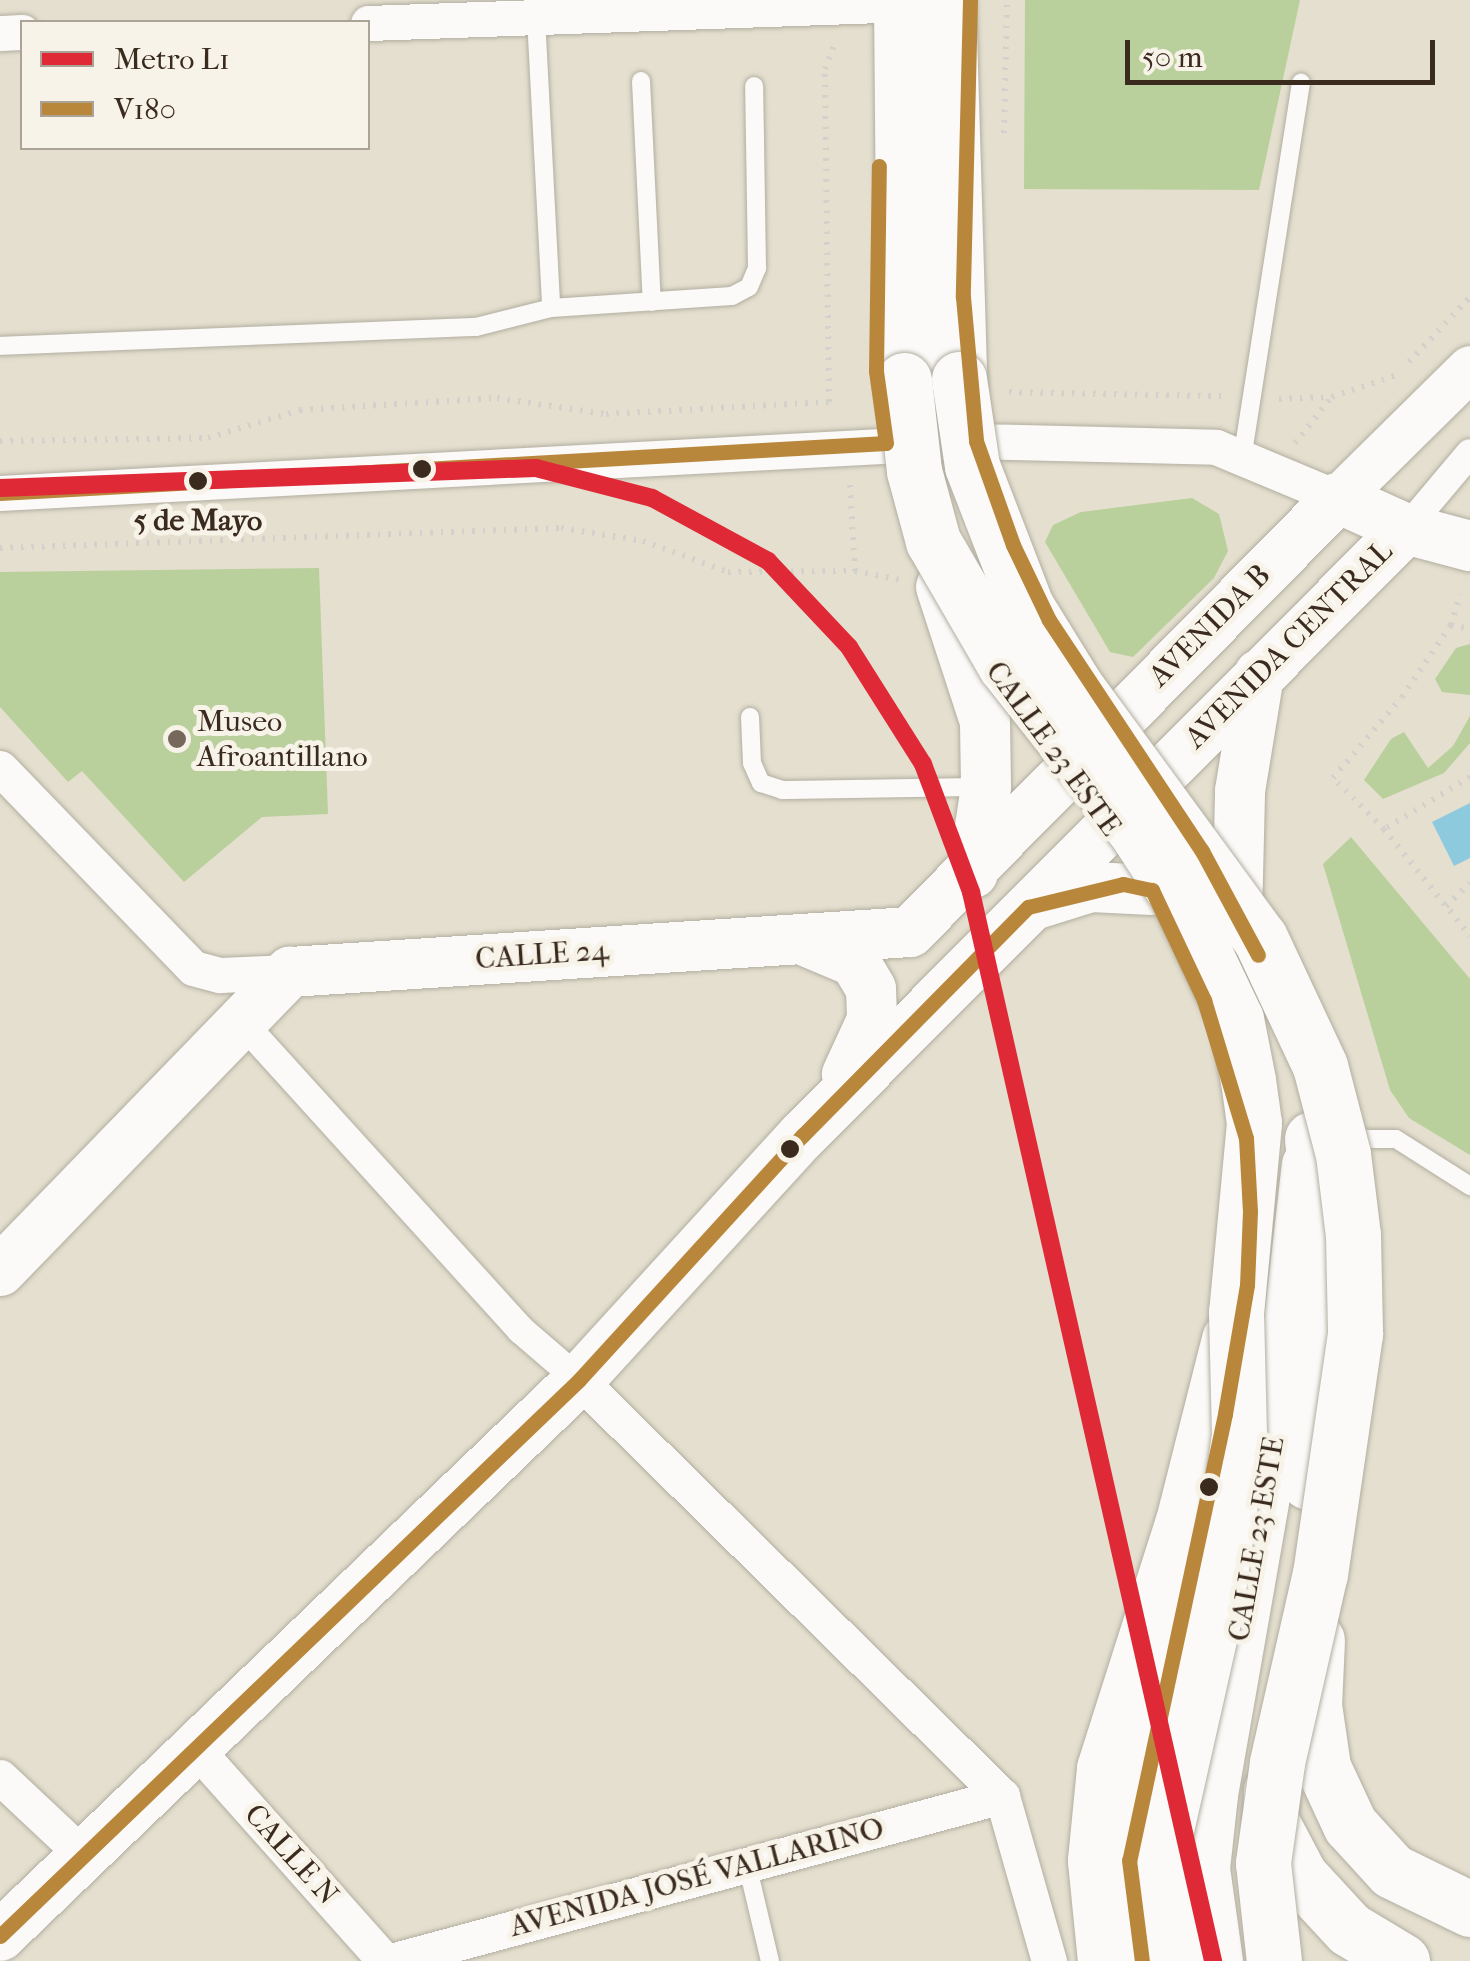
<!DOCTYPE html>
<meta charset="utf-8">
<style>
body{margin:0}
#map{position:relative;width:1470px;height:1961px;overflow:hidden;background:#e4dfce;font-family:"IM FELL French Canon",serif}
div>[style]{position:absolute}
.green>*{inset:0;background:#bad09c}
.water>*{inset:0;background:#8dcade}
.path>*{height:6px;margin-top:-3px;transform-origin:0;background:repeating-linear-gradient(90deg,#d3d1cb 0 2.5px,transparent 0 10.5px)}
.roads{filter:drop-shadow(0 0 2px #b2aea1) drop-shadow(0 0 2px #b2aea1)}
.service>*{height:18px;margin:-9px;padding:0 9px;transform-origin:9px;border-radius:9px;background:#fbfaf8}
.pedestrian>*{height:28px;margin:-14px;padding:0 14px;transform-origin:14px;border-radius:14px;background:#fbfaf8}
.minor>*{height:35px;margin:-17.5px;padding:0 17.5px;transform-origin:17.5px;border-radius:17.5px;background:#fbfaf8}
.tertiary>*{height:45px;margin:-22.5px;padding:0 22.5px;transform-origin:22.5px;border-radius:22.5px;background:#fbfaf8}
.secondary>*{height:50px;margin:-25px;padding:0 25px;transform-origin:25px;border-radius:25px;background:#fbfaf8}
.trunk>*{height:55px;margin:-27.5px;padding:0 27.5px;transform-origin:27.5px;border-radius:27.5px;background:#fbfaf8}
.bridges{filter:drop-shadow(0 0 2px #b2aea1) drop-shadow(0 0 2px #b2aea1)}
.trunk-bridge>*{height:55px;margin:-27.5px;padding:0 27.5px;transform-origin:27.5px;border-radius:27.5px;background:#fbfaf8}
.bus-1>*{height:15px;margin:-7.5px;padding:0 7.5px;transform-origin:7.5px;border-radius:7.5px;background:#b8873b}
.metro-1>*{height:18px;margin:-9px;padding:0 9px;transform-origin:9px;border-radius:9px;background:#df2937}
.dots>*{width:28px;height:28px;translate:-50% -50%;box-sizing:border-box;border:5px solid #f7f3e8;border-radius:50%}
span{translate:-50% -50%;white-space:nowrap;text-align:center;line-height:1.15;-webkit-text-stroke:10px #f7f3e8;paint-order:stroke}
.stop-label{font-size:30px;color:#3b2a1e;font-weight:700}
.street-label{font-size:30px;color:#3b2a1e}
.poi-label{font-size:30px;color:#3b2a1e}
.left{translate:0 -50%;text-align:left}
.legend{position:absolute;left:20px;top:20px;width:350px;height:130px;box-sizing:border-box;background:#f7f3e8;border:2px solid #aca397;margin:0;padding:12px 18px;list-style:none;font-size:30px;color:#3b2a1e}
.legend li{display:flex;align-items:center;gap:20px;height:50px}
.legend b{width:50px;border:2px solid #aca397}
.scale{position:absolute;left:1125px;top:40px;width:310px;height:45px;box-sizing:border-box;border:5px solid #3b2a1e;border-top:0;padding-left:12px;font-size:30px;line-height:35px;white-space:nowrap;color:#3b2a1e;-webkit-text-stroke:8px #f7f3e8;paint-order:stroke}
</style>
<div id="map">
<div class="green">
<i style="clip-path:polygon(1025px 0,1300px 0,1259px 190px,1024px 189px)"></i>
<i style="clip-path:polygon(1192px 498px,1219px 514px,1228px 551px,1214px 578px,1133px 657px,1110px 652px,1045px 542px,1053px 525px,1081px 512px)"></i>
<i style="clip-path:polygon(319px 568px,328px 814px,262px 817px,184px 882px,82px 771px,68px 782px,0 707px,0 572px)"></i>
<i style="clip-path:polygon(1470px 644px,1470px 695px,1442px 692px,1435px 679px,1456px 648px)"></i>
<i style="clip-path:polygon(1470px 716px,1470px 743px,1444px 773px,1383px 799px,1364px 780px,1391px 739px,1404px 732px,1428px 768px,1453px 746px)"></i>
<i style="clip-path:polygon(1351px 837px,1470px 979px,1470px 1155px,1409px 1118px,1390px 1090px,1323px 864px)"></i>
</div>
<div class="water">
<i style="clip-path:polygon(1470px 803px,1470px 858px,1454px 866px,1432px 822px)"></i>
</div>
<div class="path">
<i style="left:1004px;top:133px;width:133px;rotate:-88.7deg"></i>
<i style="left:1409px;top:362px;width:89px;rotate:-46.8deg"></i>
<i style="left:1009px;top:392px;width:218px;rotate:1.1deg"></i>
<i style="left:1279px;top:399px;width:53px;rotate:-2.2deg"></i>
<i style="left:1332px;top:397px;width:69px;rotate:-18.7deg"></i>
<i style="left:0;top:441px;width:208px;rotate:-0.8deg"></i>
<i style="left:208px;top:438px;width:96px;rotate:-16.9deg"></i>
<i style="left:300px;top:410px;width:197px;rotate:-3.5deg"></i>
<i style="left:497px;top:398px;width:110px;rotate:8.4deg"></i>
<i style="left:606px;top:414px;width:223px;rotate:-3.1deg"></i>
<i style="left:829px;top:402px;width:333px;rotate:-90.7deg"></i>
<i style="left:825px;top:69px;width:26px;rotate:-69deg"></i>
<i style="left:1295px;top:443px;width:58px;rotate:-51.3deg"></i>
<i style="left:850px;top:485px;width:86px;rotate:86.7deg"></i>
<i style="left:0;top:548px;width:561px;rotate:-2.04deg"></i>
<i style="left:561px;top:528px;width:83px;rotate:9deg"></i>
<i style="left:643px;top:541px;width:90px;rotate:20deg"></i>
<i style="left:728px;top:572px;width:127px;rotate:-0.5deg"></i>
<i style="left:855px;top:571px;width:47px;rotate:11.1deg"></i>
<i style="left:1451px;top:625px;width:19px;rotate:12deg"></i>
<i style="left:1470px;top:777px;width:100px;rotate:148.8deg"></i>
<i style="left:1384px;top:829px;width:137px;rotate:51.2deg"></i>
<i style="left:1384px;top:829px;width:72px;rotate:-135deg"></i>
<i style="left:1333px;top:778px;width:106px;rotate:-49.6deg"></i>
<i style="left:1402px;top:697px;width:87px;rotate:-55.8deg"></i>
<i style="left:1451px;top:625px;width:32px;rotate:-74deg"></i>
<i style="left:1446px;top:906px;width:33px;rotate:-44deg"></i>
</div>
<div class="roads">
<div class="service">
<i style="left:536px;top:17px;width:291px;rotate:87deg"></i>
<i style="left:641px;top:81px;width:221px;rotate:87.2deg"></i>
<i style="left:0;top:346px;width:476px;rotate:-2.3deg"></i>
<i style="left:476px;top:327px;width:77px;rotate:-14.2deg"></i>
<i style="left:551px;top:308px;width:181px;rotate:-3.8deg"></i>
<i style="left:732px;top:296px;width:19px;rotate:-28deg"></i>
<i style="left:749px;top:287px;width:21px;rotate:-67deg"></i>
<i style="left:757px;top:268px;width:182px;rotate:-90.9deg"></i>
<i style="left:1243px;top:453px;width:375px;rotate:-81.1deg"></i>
<i style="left:750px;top:717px;width:46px;rotate:87.5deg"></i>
<i style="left:752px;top:763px;width:22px;rotate:66deg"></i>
<i style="left:761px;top:783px;width:22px;rotate:18deg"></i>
<i style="left:782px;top:790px;width:199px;rotate:-0.9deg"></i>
<i style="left:1344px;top:1139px;width:52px"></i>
<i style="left:1396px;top:1139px;width:88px;rotate:32.4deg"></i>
<i style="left:747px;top:1864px;width:100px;rotate:76.7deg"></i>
</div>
<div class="pedestrian">
<i style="left:1406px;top:529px;width:99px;rotate:-49.9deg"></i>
<i style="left:239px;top:1019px;width:420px;rotate:47.8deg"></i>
<i style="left:521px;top:1330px;width:77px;rotate:40.8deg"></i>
</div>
<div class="minor">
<i style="left:368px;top:23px;width:514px;rotate:-2.01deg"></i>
<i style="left:0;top:33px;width:22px;rotate:-3deg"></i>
<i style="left:0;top:493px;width:977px;rotate:-3.05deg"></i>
<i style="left:976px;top:441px;width:240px;rotate:1.4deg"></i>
<i style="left:1216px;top:447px;width:132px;rotate:22.7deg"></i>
<i style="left:0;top:768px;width:278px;rotate:46deg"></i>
<i style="left:193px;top:968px;width:28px;rotate:15deg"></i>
<i style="left:220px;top:975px;width:70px;rotate:-2.5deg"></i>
<i style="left:579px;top:1380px;width:593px;rotate:44.52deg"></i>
<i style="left:1002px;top:1796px;width:172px;rotate:74.1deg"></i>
<i style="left:196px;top:1749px;width:284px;rotate:48.3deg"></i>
<i style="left:0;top:1777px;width:114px;rotate:43.2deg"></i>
<i style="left:391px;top:1961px;width:633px;rotate:-15.11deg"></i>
</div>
<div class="tertiary">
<i style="left:1338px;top:498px;width:185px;rotate:-44.6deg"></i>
</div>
<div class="secondary">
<i style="left:941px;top:587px;width:142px;rotate:71.9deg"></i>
<i style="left:985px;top:722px;width:65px;rotate:89.1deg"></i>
<i style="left:986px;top:787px;width:87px;rotate:98.6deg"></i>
<i style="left:1033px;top:905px;width:61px;rotate:-17.2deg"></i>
<i style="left:1091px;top:887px;width:61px;rotate:2.8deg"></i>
<i style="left:1237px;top:917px;width:126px;rotate:-88.6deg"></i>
<i style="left:1240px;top:791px;width:118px;rotate:-80.7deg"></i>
<i style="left:803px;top:940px;width:56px;rotate:22.9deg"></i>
<i style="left:855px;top:962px;width:31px;rotate:59deg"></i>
<i style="left:871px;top:989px;width:31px;rotate:88deg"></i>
<i style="left:872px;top:1020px;width:60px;rotate:114.8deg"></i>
<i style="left:0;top:1271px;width:417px;rotate:-45.9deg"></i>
<i style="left:290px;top:972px;width:621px;rotate:-3.69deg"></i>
<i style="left:910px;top:932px;width:610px;rotate:-45.4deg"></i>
<i style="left:1338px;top:498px;width:75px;rotate:24.5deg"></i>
<i style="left:1406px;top:529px;width:66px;rotate:14.9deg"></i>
<i style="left:0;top:1936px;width:803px;rotate:-43.84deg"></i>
<i style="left:579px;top:1380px;width:331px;rotate:-47.6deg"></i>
<i style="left:802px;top:1136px;width:856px;rotate:-45.14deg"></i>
<i style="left:1142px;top:1961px;width:102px;rotate:-97.3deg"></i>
<i style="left:1129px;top:1860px;width:318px;rotate:-77.8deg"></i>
<i style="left:1218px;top:1961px;width:93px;rotate:-98deg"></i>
<i style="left:1205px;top:1869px;width:74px;rotate:-83.8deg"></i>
<i style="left:1213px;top:1795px;width:365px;rotate:-80.1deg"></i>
<i style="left:1276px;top:1435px;width:272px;rotate:-83.5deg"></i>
</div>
<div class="trunk">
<i style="left:901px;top:0;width:380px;rotate:89.5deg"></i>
<i style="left:948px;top:0;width:379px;rotate:88.3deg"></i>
<i style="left:1308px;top:1482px;width:236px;rotate:-85.9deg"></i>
<i style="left:1325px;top:1247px;width:109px;rotate:-96.9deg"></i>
<i style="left:1317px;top:1640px;width:65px;rotate:92.6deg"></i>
<i style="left:1314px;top:1705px;width:63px;rotate:81.7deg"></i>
<i style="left:1323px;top:1767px;width:64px;rotate:65deg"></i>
<i style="left:1350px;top:1825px;width:62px;rotate:47.6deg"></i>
<i style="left:1392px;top:1871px;width:87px;rotate:26deg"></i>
<i style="left:1271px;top:1790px;width:29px;rotate:92deg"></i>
<i style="left:1270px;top:1819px;width:64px;rotate:62.2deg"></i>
<i style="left:1300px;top:1876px;width:72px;rotate:47.2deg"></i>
<i style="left:1349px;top:1929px;width:62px;rotate:31.1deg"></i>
<i style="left:1105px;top:1961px;width:101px;rotate:-95.7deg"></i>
<i style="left:1095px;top:1860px;width:92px;rotate:-84.4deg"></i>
<i style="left:1104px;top:1768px;width:259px;rotate:-72.3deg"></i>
<i style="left:1183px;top:1521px;width:188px;rotate:-75.8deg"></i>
</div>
</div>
<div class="bridges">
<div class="trunk-bridge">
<i style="left:959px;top:379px;width:88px;rotate:81.5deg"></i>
<i style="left:972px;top:466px;width:150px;rotate:68.9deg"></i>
<i style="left:1026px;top:606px;width:95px;rotate:58.3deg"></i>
<i style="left:1076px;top:687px;width:311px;rotate:53.8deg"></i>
<i style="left:1260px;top:938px;width:141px;rotate:64.9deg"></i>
<i style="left:1320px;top:1066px;width:91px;rotate:75.4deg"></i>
<i style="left:1343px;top:1154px;width:82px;rotate:83deg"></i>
<i style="left:1353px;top:1235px;width:99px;rotate:88.8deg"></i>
<i style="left:1355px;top:1334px;width:242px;rotate:98.3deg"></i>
<i style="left:1320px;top:1573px;width:195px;rotate:102.8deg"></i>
<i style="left:1277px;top:1763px;width:101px;rotate:98deg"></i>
<i style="left:1263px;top:1863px;width:99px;rotate:83.6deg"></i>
<i style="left:904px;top:380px;width:92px;rotate:83.7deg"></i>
<i style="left:914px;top:471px;width:73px;rotate:74.8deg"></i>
<i style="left:933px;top:541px;width:143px;rotate:59.9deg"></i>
<i style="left:1005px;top:665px;width:210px;rotate:51.8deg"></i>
<i style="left:1135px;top:830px;width:77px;rotate:57.1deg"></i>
<i style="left:1177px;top:895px;width:137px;rotate:64.6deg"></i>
<i style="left:1236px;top:1019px;width:62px;rotate:78.9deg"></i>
<i style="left:1248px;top:1080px;width:43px;rotate:82.1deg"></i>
<i style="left:1254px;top:1123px;width:190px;rotate:95.4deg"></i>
<i style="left:1236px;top:1312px;width:123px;rotate:88.6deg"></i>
<i style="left:1239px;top:1435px;width:179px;rotate:97.7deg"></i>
<i style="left:1215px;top:1612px;width:242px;rotate:102.7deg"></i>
<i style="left:1162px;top:1848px;width:114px;rotate:82.9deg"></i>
</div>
</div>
<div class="bus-1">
<i style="left:970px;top:0;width:297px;rotate:91.4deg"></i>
<i style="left:963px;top:297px;width:145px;rotate:84.8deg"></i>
<i style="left:976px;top:441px;width:110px;rotate:70.4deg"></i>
<i style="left:1013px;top:545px;width:83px;rotate:64.4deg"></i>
<i style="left:1049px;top:620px;width:277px;rotate:56.5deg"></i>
<i style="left:1202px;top:851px;width:118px;rotate:61.7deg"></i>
<i style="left:0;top:493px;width:887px;rotate:-3.23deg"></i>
<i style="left:886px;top:443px;width:73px;rotate:-97.9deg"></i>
<i style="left:876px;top:371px;width:205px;rotate:-89.2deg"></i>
<i style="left:0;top:1936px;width:803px;rotate:-43.84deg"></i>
<i style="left:579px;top:1380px;width:331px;rotate:-47.6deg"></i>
<i style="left:802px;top:1136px;width:322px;rotate:-45.4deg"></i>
<i style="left:1028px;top:907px;width:98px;rotate:-13.6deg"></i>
<i style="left:1123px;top:884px;width:30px;rotate:12deg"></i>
<i style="left:1152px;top:890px;width:122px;rotate:64.7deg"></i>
<i style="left:1204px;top:1000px;width:144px;rotate:73.1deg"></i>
<i style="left:1246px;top:1138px;width:73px;rotate:86.9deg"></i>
<i style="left:1250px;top:1211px;width:74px;rotate:92.3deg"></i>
<i style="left:1247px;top:1285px;width:131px;rotate:99.7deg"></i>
<i style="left:1225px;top:1414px;width:456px;rotate:102.1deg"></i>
<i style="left:1129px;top:1860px;width:102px;rotate:82.7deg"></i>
</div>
<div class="metro-1">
<i style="left:0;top:488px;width:536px;rotate:-2.14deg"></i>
<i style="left:536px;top:468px;width:120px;rotate:14.5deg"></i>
<i style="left:652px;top:498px;width:132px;rotate:28.5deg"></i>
<i style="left:768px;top:561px;width:118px;rotate:46.7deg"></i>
<i style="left:849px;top:647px;width:138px;rotate:57.7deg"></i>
<i style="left:923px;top:764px;width:137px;rotate:69.4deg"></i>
<i style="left:971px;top:892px;width:1096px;rotate:77.24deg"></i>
</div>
<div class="dots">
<i style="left:422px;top:469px;background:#3b2a1e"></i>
<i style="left:198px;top:481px;background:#3b2a1e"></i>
<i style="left:177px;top:739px;background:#76695c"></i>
<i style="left:790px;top:1149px;background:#3b2a1e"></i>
<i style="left:1209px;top:1487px;background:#3b2a1e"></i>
</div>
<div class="stop-label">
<span style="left:198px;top:521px">5 de Mayo</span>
</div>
<div class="street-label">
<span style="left:1210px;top:626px;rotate:-45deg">AVENIDA B</span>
<span style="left:1289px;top:645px;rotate:-45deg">AVENIDA CENTRAL</span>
<span style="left:1053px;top:749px;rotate:54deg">CALLE 23 ESTE</span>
<span style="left:542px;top:955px;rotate:-4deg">CALLE 24</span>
<span style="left:1257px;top:1539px;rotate:-80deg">CALLE 23 ESTE</span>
<span style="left:291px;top:1855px;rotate:48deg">CALLE N</span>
<span style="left:697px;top:1878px;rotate:-15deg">AVENIDA JOSÉ VALLARINO</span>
</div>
<div class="poi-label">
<span class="left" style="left:197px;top:739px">Museo<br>Afroantillano</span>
</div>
<ul class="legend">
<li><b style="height:12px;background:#df2937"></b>Metro L1</li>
<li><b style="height:12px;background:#b8873b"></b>V180</li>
</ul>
<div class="scale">50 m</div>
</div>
